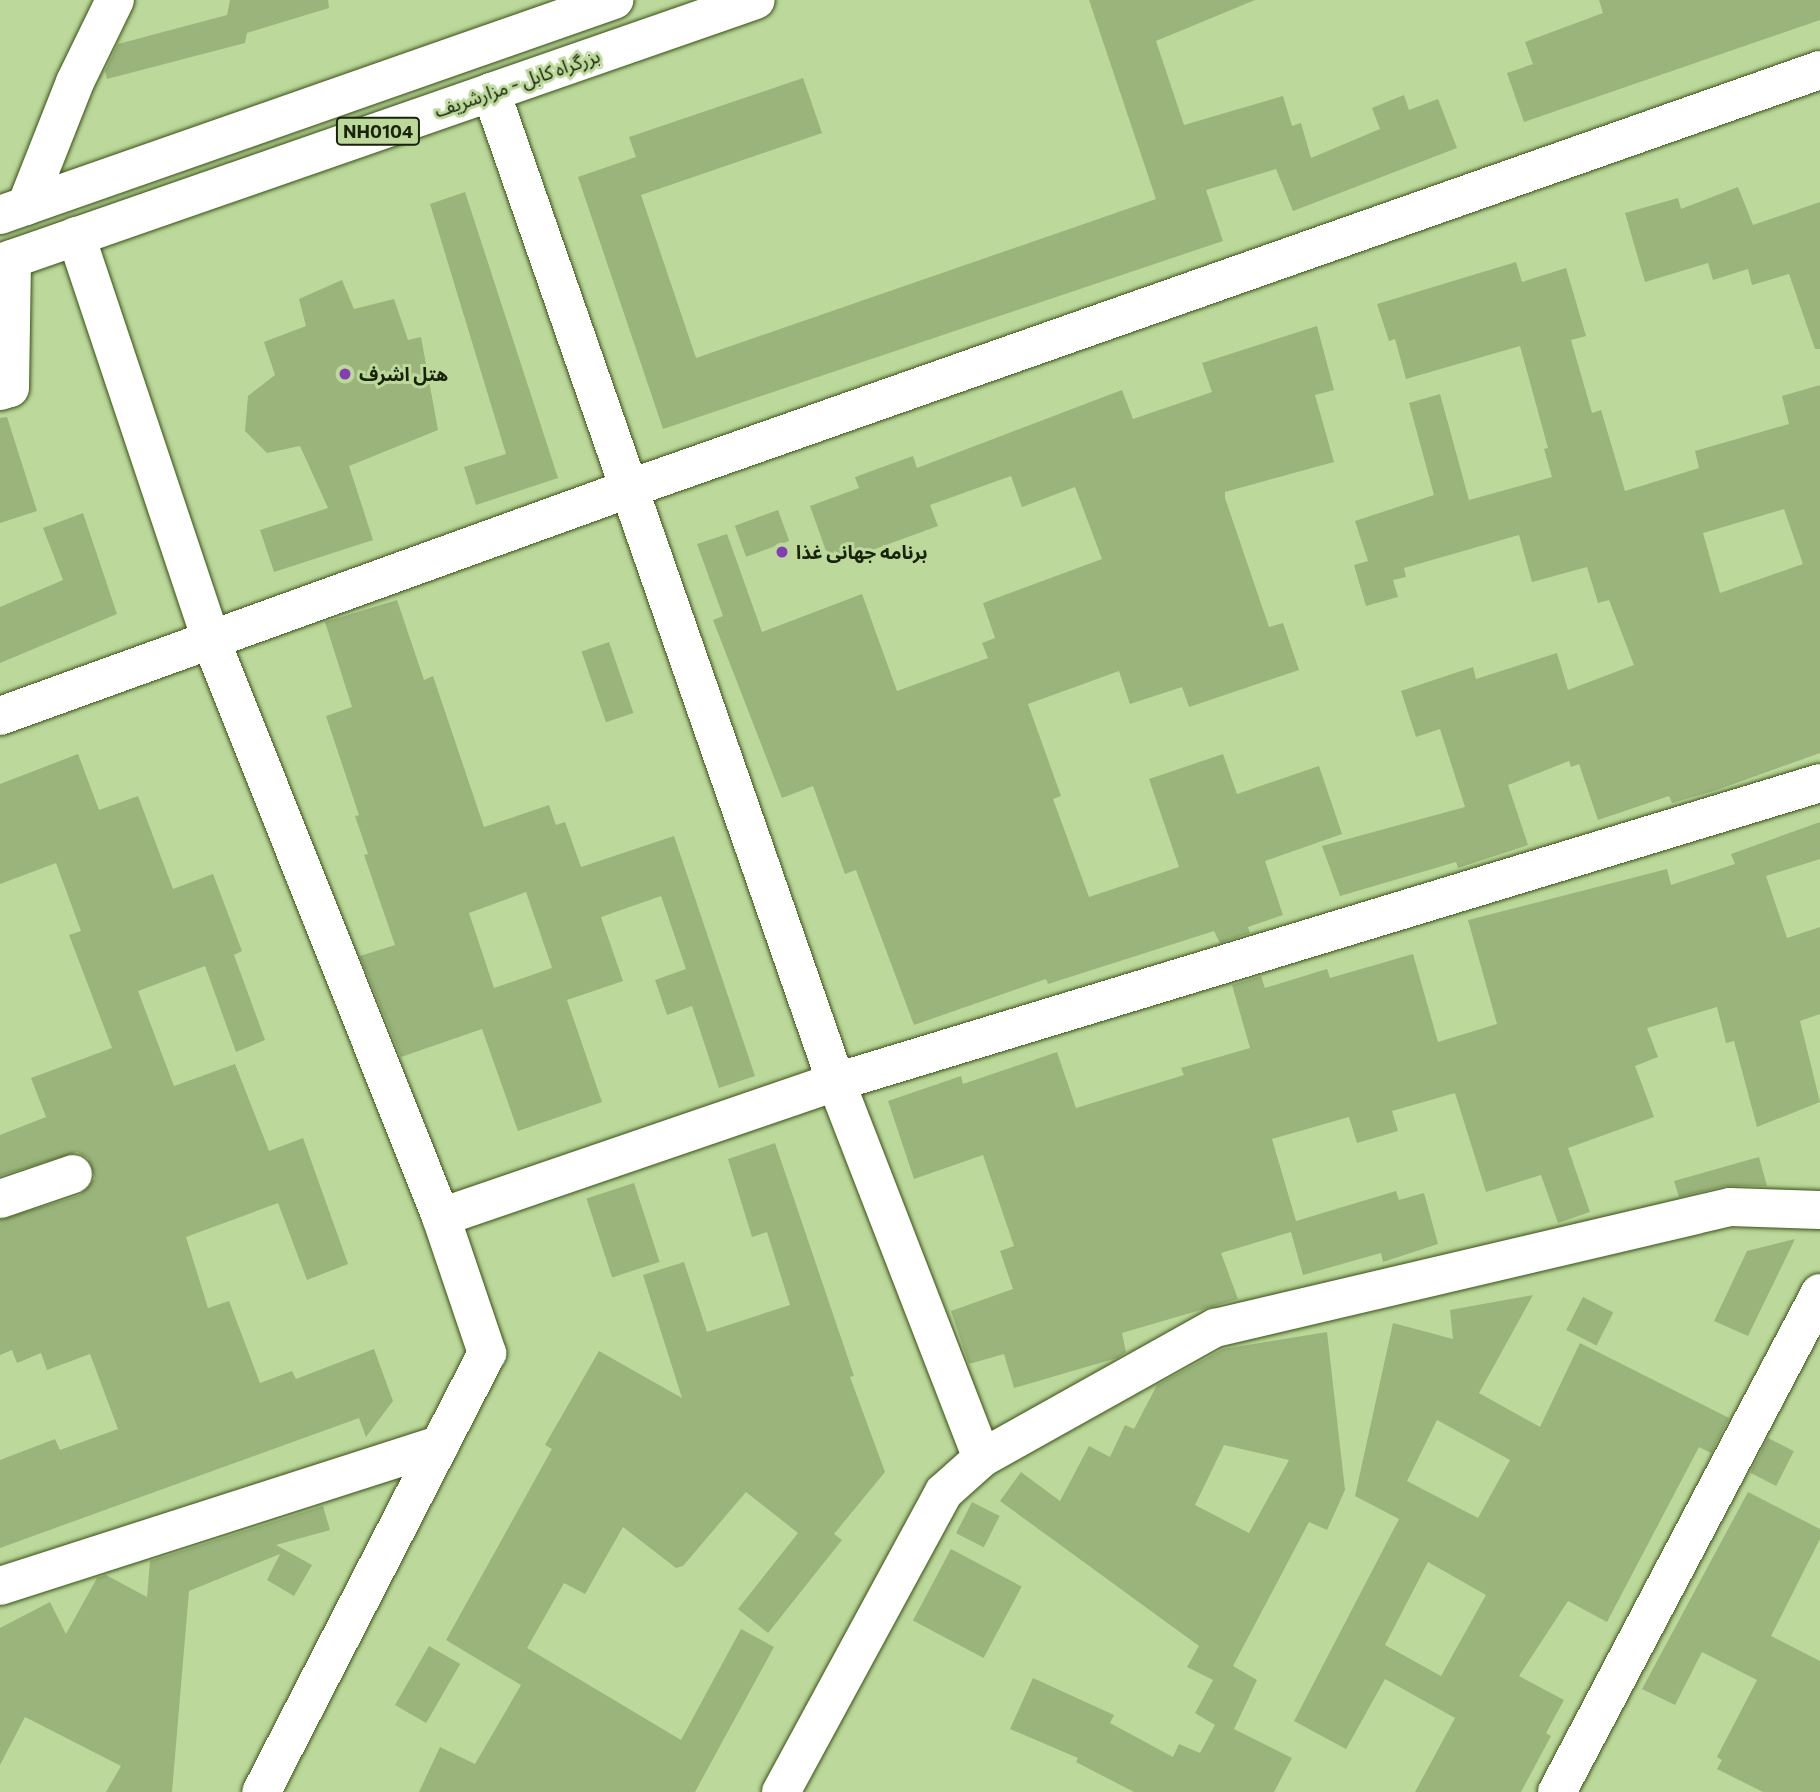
<!DOCTYPE html>
<meta charset="utf-8">
<style>
body{margin:0}
#map{position:relative;width:1820px;height:1792px;overflow:hidden;background:#bcd99b;font-family:Commissioner,"Noto Sans Arabic",sans-serif}
div>[style]{position:absolute}
.building>*{inset:0;background:#9ab47b;transform-origin:0 0}
.roads{filter:drop-shadow(0 0 2px #3a5116) drop-shadow(0 0 2px #3a5116)}
.minor>*{height:38px;margin:-19px;padding:0 19px;transform-origin:19px;border-radius:19px;background:#fff}
.highway>*{height:38px;margin:-19px;padding:0 19px;transform-origin:19px;border-radius:19px;background:#fff}
.dots>*{width:19px;height:19px;translate:-50% -50%;box-sizing:border-box;border:4px solid #bcd99b;border-radius:50%}
span{translate:-50% -50%;white-space:nowrap;text-align:center;line-height:1.15;-webkit-text-stroke:6px #bcd99b;paint-order:stroke}
.shield-label span{padding:2px 5px;background:#bcd99b;border:2px solid;border-radius:5px;-webkit-text-stroke-width:0}
.shield-label{font-size:18px;color:#19230b;font-weight:700}
.street-label{font-size:19px;color:#19230b}
.poi-label{font-size:19px;color:#19230b;font-weight:700}
.left{translate:0 -50%;text-align:left}
</style>
<div id="map">
<div class="building">
<i style="clip-path:polygon(230px 0,328px 0,329px 8px,247px 33px,245px 43px,107px 79px,105px 71px,118px 44px,227px 15px)"></i>
<i style="clip-path:polygon(1089px 0,1255px 0,1156px 41px,1184px 125px,1283px 96px,1292px 126px,1301px 123px,1311px 158px,1380px 129px,1372px 108px,1404px 95px,1409px 110px,1438px 99px,1457px 148px,1293px 211px,1276px 169px,1206px 190px,1223px 241px,663px 429px,578px 177px,636px 157px,629px 137px,803px 78px,822px 133px,641px 195px,696px 358px,1156px 199px)"></i>
<i style="clip-path:polygon(1599px 0,1820px 0,1820px 20px,1524px 122px,1507px 73px,1533px 64px,1525px 42px,1603px 13px)"></i>
<i style="clip-path:polygon(1738px 187px,1753px 225px,1820px 202px,1820px 349px,1815px 349px,1789px 274px,1752px 285px,1748px 269px,1713px 280px,1708px 263px,1645px 282px,1625px 213px,1678px 198px,1681px 209px)"></i>
<i style="clip-path:polygon(465px 192px,558px 478px,476px 505px,464px 467px,506px 454px,430px 204px)"></i>
<i style="clip-path:polygon(evenodd,1516px 262px,1522px 282px,1566px 268px,1586px 336px,1571px 340px,1592px 413px,1601px 410px,1625px 491px,1699px 468px,1695px 451px,1789px 424px,1782px 396px,1820px 385px,1820px 753px,1714px 791px,1672px 803px,1669px 796px,1598px 820px,1579px 764px,1571px 767px,1569px 761px,1508px 785px,1528px 845px,1458px 868px,1456px 862px,1340px 896px,1322px 846px,1465px 807px,1440px 729px,1416px 737px,1401px 691px,1473px 667px,1476px 679px,1557px 653px,1568px 690px,1634px 665px,1609px 600px,1598px 603px,1587px 567px,1532px 582px,1519px 535px,1404px 568px,1406px 577px,1393px 580px,1398px 597px,1366px 606px,1354px 565px,1368px 561px,1355px 521px,1434px 495px,1409px 403px,1440px 394px,1469px 500px,1552px 477px,1544px 449px,1548px 448px,1520px 346px,1406px 379px,1395px 339px,1389px 341px,1377px 304px,1516px 262px,1784px 509px,1803px 564px,1720px 593px,1703px 533px,1784px 509px)"></i>
<i style="clip-path:polygon(342px 280px,354px 309px,394px 299px,408px 340px,421px 337px,438px 430px,349px 466px,373px 540px,274px 572px,260px 530px,328px 508px,300px 446px,267px 453px,245px 431px,248px 396px,275px 375px,264px 342px,306px 326px,299px 299px)"></i>
<i style="clip-path:polygon(1317px 326px,1334px 390px,1315px 395px,1334px 462px,1225px 492px,1225px 498px,1269px 627px,1283px 623px,1299px 670px,1189px 707px,1182px 687px,1130px 704px,1119px 671px,1028px 704px,1061px 796px,1053px 799px,1089px 897px,1179px 867px,1149px 779px,1223px 754px,1237px 794px,1319px 766px,1342px 834px,1265px 861px,1283px 915px,1248px 927px,1250px 933px,1220px 943px,1214px 931px,1048px 984px,1046px 979px,914px 1025px,856px 870px,845px 874px,813px 786px,782px 798px,713px 620px,723px 616px,697px 544px,727px 534px,762px 632px,862px 594px,897px 691px,988px 658px,982px 643px,995px 638px,983px 603px,1102px 559px,1075px 487px,1022px 507px,1011px 476px,930px 505px,938px 526px,831px 565px,810px 506px,859px 488px,855px 477px,913px 456px,917px 468px,1122px 390px,1133px 419px,1212px 392px,1202px 363px)"></i>
<i style="clip-path:polygon(7px 417px,37px 511px,0 523px,0 418px)"></i>
<i style="left:778px;top:510px;width:33px;height:46px;rotate:70deg"></i>
<i style="clip-path:polygon(83px 513px,117px 614px,0 663px,0 607px,63px 580px,43px 528px)"></i>
<i style="clip-path:polygon(evenodd,397px 600px,424px 680px,433px 676px,484px 827px,549px 805px,556px 825px,565px 822px,581px 867px,674px 836px,755px 1076px,719px 1088px,692px 1006px,667px 1015px,655px 980px,686px 969px,661px 896px,601px 917px,623px 981px,567px 1000px,602px 1102px,518px 1131px,482px 1029px,401px 1057px,360px 956px,395px 945px,364px 855px,368px 854px,355px 816px,359px 815px,326px 716px,352px 707px,325px 622px,397px 600px,526px 892px,552px 968px,494px 988px,469px 913px,526px 892px)"></i>
<i style="left:609px;top:642px;width:75px;height:29px;rotate:71deg"></i>
<i style="clip-path:polygon(78px 754px,99px 810px,138px 796px,173px 889px,213px 874px,242px 951px,234px 955px,265px 1040px,236px 1052px,205px 966px,138px 991px,174px 1086px,235px 1064px,269px 1151px,303px 1138px,348px 1264px,307px 1280px,278px 1203px,186px 1237px,208px 1308px,229px 1301px,260px 1383px,292px 1371px,296px 1379px,374px 1349px,393px 1401px,366px 1437px,359px 1418px,0 1548px,0 1460px,55px 1439px,60px 1450px,118px 1429px,90px 1354px,47px 1370px,41px 1353px,17px 1363px,12px 1350px,0 1355px,0 1220px,80px 1195px,95px 1178px,88px 1158px,77px 1152px,0 1176px,0 1135px,46px 1117px,31px 1078px,112px 1048px,69px 935px,81px 931px,56px 863px,0 884px,0 784px)"></i>
<i style="clip-path:polygon(1820px 822px,1820px 859px,1766px 876px,1787px 938px,1820px 927px,1820px 1014px,1800px 1021px,1820px 1102px,1757px 1127px,1734px 1041px,1726px 1043px,1717px 1007px,1647px 1028px,1658px 1057px,1635px 1066px,1654px 1117px,1568px 1148px,1590px 1212px,1558px 1223px,1541px 1175px,1486px 1192px,1455px 1093px,1392px 1111px,1398px 1131px,1357px 1143px,1349px 1117px,1272px 1139px,1296px 1221px,1396px 1191px,1399px 1200px,1424px 1193px,1438px 1244px,1383px 1262px,1381px 1253px,1303px 1275px,1291px 1232px,1221px 1253px,1238px 1299px,1122px 1333px,1126px 1352px,1117px 1358px,1014px 1388px,1004px 1354px,969px 1364px,951px 1311px,1013px 1289px,1000px 1251px,1014px 1246px,983px 1155px,914px 1179px,888px 1101px,961px 1076px,963px 1084px,1057px 1052px,1076px 1108px,1184px 1075px,1181px 1068px,1250px 1048px,1232px 985px,1261px 976px,1265px 988px,1327px 969px,1330px 978px,1413px 954px,1438px 1042px,1497px 1024px,1468px 920px,1667px 869px,1671px 885px,1735px 864px,1731px 854px)"></i>
<i style="clip-path:polygon(775px 1143px,854px 1376px,850px 1377px,885px 1472px,834px 1534px,842px 1540px,768px 1633px,738px 1609px,798px 1533px,746px 1492px,683px 1566px,676px 1568px,623px 1527px,585px 1594px,564px 1583px,527px 1648px,681px 1740px,741px 1629px,774px 1647px,695px 1792px,419px 1792px,440px 1747px,475px 1764px,521px 1685px,446px 1640px,552px 1449px,545px 1445px,599px 1351px,682px 1398px,643px 1275px,684px 1262px,707px 1332px,790px 1305px,767px 1232px,752px 1237px,728px 1159px)"></i>
<i style="clip-path:polygon(1759px 1157px,1767px 1186px,1725px 1186px,1679px 1197px,1674px 1181px)"></i>
<i style="left:634px;top:1183px;width:83px;height:50px;rotate:72deg"></i>
<i style="clip-path:polygon(1795px 1239px,1748px 1336px,1714px 1321px,1747px 1251px)"></i>
<i style="clip-path:polygon(evenodd,1533px 1295px,1479px 1393px,1540px 1427px,1580px 1343px,1729px 1418px,1711px 1453px,1699px 1447px,1607px 1622px,1568px 1601px,1519px 1676px,1564px 1700px,1546px 1733px,1551px 1736px,1521px 1792px,1415px 1792px,1455px 1718px,1385px 1679px,1346px 1749px,1294px 1721px,1399px 1519px,1355px 1496px,1393px 1323px,1453px 1339px,1450px 1310px,1533px 1295px,1437px 1420px,1510px 1460px,1478px 1518px,1407px 1481px,1437px 1420px,1533px 1295px,1428px 1562px,1486px 1595px,1441px 1676px,1385px 1645px,1428px 1562px)"></i>
<i style="left:1583px;top:1297px;width:34px;height:37px;rotate:27deg"></i>
<i style="clip-path:polygon(evenodd,1327px 1332px,1345px 1490px,1327px 1530px,1309px 1522px,1233px 1666px,1257px 1680px,1234px 1729px,1292px 1758px,1274px 1792px,1134px 1792px,1076px 1762px,1078px 1758px,1010px 1729px,1033px 1678px,1114px 1715px,1110px 1723px,1173px 1757px,1179px 1744px,1200px 1753px,1215px 1725px,1195px 1713px,1213px 1680px,1187px 1667px,1199px 1646px,1000px 1501px,1021px 1472px,1060px 1501px,1089px 1446px,1110px 1457px,1125px 1425px,1134px 1429px,1157px 1385px,1223px 1349px,1327px 1332px,1224px 1445px,1289px 1460px,1249px 1533px,1195px 1505px,1224px 1445px)"></i>
<i style="left:1768px;top:1438px;width:29px;height:39px;rotate:27deg"></i>
<i style="clip-path:polygon(1748px 1492px,1820px 1529px,1820px 1539px,1771px 1636px,1820px 1661px,1820px 1792px,1763px 1792px,1717px 1769px,1722px 1760px,1717px 1757px,1757px 1680px,1702px 1652px,1675px 1705px,1642px 1689px)"></i>
<i style="left:972px;top:1502px;width:31px;height:35px;rotate:27deg"></i>
<i style="clip-path:polygon(323px 1506px,330px 1530px,276px 1545px,312px 1565px,294px 1596px,267px 1580px,280px 1554px,189px 1591px,172px 1792px,106px 1792px,121px 1766px,25px 1717px,0 1765px,0 1628px,50px 1602px,66px 1634px,97px 1578px,106px 1575px,147px 1597px,150px 1561px)"></i>
<i style="left:951px;top:1549px;width:80px;height:81px;rotate:28deg"></i>
<i style="left:429px;top:1646px;width:36px;height:68px;rotate:30deg"></i>
</div>
<div class="roads">
<div class="minor">
<i style="left:491px;top:92px;width:1048px;rotate:70.79deg"></i>
<i style="left:836px;top:1082px;width:403px;rotate:68.8deg"></i>
<i style="left:26px;top:206px;width:133px;rotate:-68.4deg"></i>
<i style="left:75px;top:82px;width:91px;rotate:-64deg"></i>
<i style="left:76px;top:236px;width:429px;rotate:71.5deg"></i>
<i style="left:212px;top:643px;width:618px;rotate:68.25deg"></i>
<i style="left:441px;top:1217px;width:144px;rotate:71.3deg"></i>
<i style="left:487px;top:1353px;width:494px;rotate:117.2deg"></i>
<i style="left:0;top:391px;width:10px;rotate:-17deg"></i>
<i style="left:10px;top:388px;width:129px;rotate:-89.1deg"></i>
<i style="left:0;top:716px;width:671px;rotate:-19.87deg"></i>
<i style="left:631px;top:488px;width:1260px;rotate:-19.37deg"></i>
<i style="left:0;top:1199px;width:77px;rotate:-18.9deg"></i>
<i style="left:441px;top:1217px;width:417px;rotate:-18.9deg"></i>
<i style="left:836px;top:1082px;width:1028px;rotate:-16.9deg"></i>
<i style="left:0;top:1586px;width:462px;rotate:-17.8deg"></i>
<i style="left:781px;top:1792px;width:341px;rotate:-61.5deg"></i>
<i style="left:944px;top:1492px;width:51px;rotate:-41.8deg"></i>
<i style="left:982px;top:1458px;width:267px;rotate:-29.2deg"></i>
<i style="left:1215px;top:1328px;width:529px;rotate:-13.22deg"></i>
<i style="left:1730px;top:1207px;width:90px;rotate:1.9deg"></i>
<i style="left:1557px;top:1792px;width:564px;rotate:-62.21deg"></i>
</div>
<div class="highway">
<i style="left:0;top:215px;width:651px;rotate:-19.3deg"></i>
<i style="left:0;top:263px;width:800px;rotate:-19.18deg"></i>
</div>
</div>
<div class="dots">
<i style="left:345px;top:374px;background:#823eb2"></i>
<i style="left:782px;top:552px;background:#823eb2"></i>
</div>
<div class="shield-label">
<span style="left:378px;top:131px">NH0104</span>
</div>
<div class="street-label">
<span style="left:517px;top:83px;rotate:-19deg">بزرگراه کابل - مزارشریف</span>
</div>
<div class="poi-label">
<span class="left" style="left:359px;top:374px">هتل اشرف</span>
<span class="left" style="left:796px;top:552px">برنامه جهانی غذا</span>
</div>
</div>
